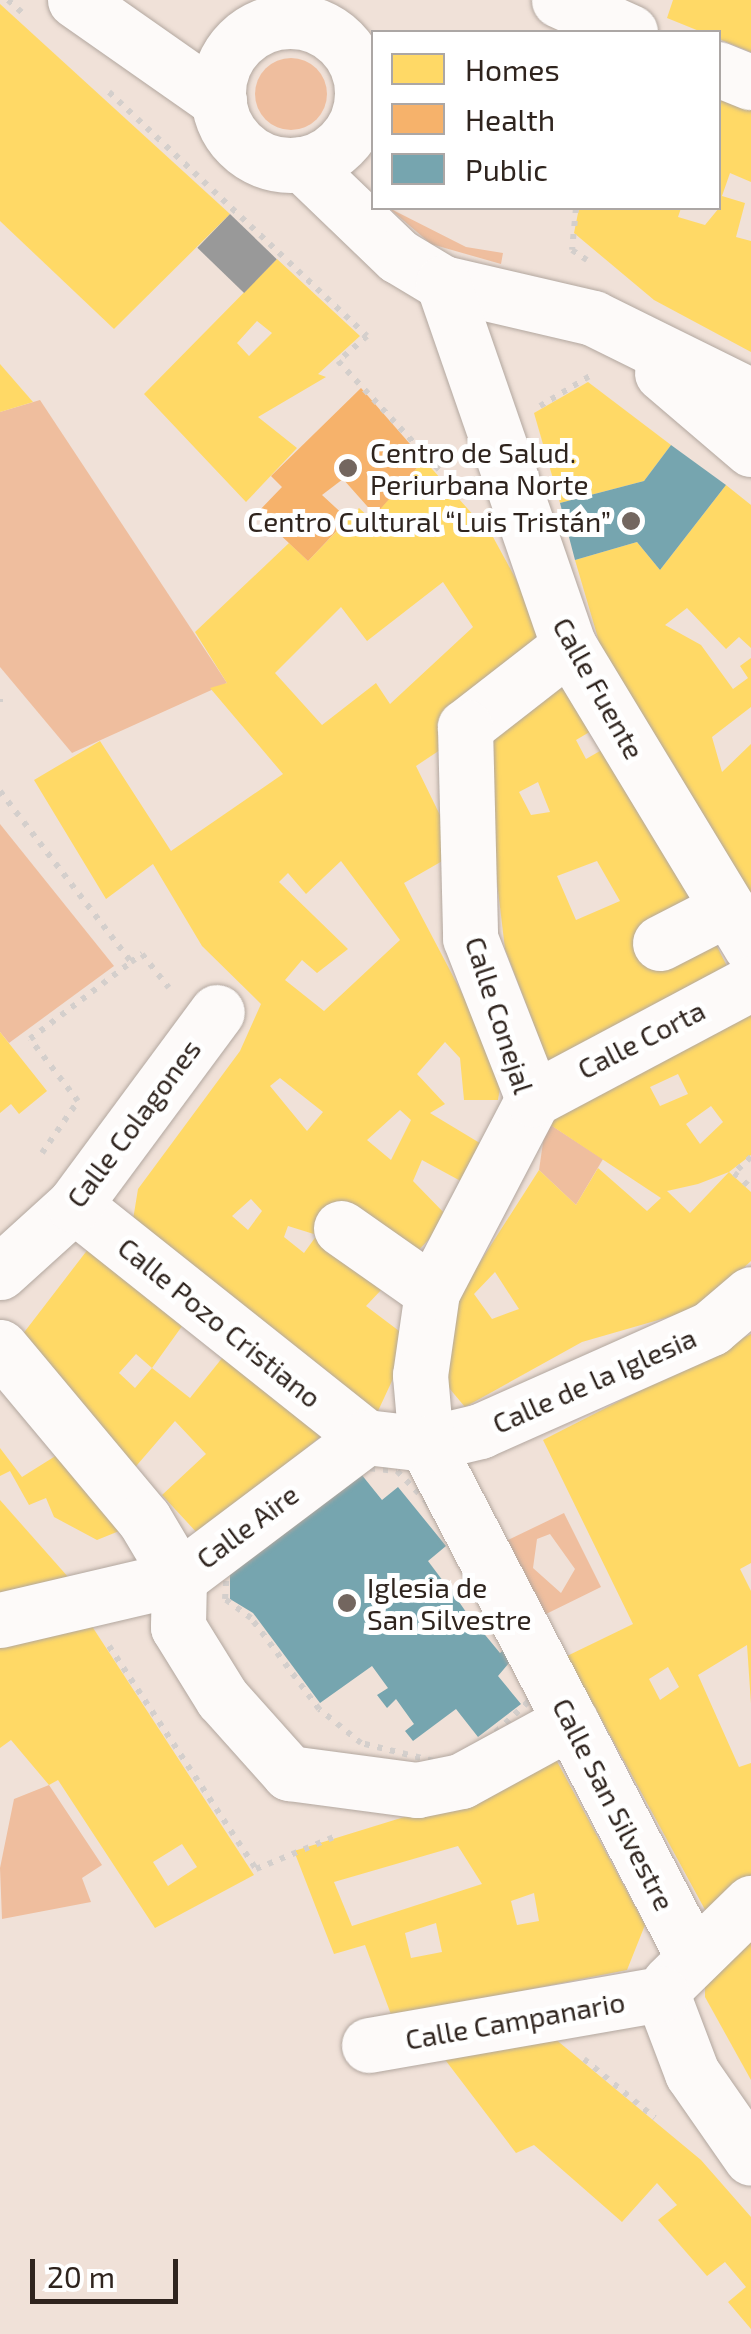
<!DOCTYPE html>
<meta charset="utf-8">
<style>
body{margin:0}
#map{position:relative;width:751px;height:2334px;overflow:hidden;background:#f0e1d8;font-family:"Exo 2",sans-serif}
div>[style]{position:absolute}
.green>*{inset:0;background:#efbe9e}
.round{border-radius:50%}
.homes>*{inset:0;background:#ffd966}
.health>*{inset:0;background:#f6b26b}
.public>*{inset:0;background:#76a5af}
.industry>*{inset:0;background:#999;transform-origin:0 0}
.path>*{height:6px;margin-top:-3px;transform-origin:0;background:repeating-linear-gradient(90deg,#d4cfcc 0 5px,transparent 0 13px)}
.roads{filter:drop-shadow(0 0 2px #b2a79f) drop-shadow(0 0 2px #b2a79f)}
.street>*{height:55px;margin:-27.5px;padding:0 27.5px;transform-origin:27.5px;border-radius:27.5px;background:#fdfaf9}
.street>.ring{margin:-27.5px;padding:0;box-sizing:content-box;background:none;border:55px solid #fdfaf9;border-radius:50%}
.dots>*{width:28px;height:28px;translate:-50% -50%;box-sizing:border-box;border:5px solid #fff;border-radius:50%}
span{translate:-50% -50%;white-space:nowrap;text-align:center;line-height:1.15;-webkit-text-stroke:10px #fff;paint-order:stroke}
.poi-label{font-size:28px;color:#2f241e}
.left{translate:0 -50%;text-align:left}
.right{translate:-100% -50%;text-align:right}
.street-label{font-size:28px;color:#2f241e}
.legend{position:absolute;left:371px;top:30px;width:350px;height:180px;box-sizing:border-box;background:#fff;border:2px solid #aca7a5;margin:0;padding:12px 18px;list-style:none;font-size:30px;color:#2f241e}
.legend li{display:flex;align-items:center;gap:20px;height:50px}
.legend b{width:50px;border:2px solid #aca7a5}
.scale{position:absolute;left:30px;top:2259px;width:148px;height:45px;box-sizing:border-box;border:5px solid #2f241e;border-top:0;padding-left:12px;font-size:30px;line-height:35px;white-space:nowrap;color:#2f241e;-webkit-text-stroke:8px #fff;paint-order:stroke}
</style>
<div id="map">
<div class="green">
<i class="round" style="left:255px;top:58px;width:72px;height:72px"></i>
<i style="clip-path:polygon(389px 208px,466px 247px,503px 253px,501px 264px,431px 244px)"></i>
<i style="clip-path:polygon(40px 400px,227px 683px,72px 753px,0 667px,0 412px)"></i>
<i style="clip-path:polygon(0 824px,114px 966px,9px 1043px,0 1032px)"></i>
<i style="clip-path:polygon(546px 1122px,603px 1159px,576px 1205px,539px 1170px)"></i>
<i style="clip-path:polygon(evenodd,564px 1513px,601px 1587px,542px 1616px,506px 1541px,564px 1513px,550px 1534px,575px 1569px,561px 1593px,533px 1568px,537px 1539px,550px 1534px)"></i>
<i style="clip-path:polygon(49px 1785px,102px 1865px,82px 1878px,91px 1902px,2px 1919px,0 1868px,14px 1799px)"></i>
</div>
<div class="homes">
<i style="clip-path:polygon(673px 0,751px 0,751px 52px,667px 18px)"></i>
<i style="clip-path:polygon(0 4px,230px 214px,114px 329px,0 221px)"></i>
<i style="clip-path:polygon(719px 96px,751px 108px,751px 182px,730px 173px,722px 196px,745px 203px,736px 237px,751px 241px,751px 352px,654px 300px,574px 233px,579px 208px,681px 208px,678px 217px,705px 225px,719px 208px)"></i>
<i style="clip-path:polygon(evenodd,277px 259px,360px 336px,318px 374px,326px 377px,258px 417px,297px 448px,246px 502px,144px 394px,277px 259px,257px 321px,272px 333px,249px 356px,237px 343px,257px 321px)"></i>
<i style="clip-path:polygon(0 364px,33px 402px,0 412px)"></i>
<i style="clip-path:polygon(588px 382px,671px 445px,644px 481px,560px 503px,534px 413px)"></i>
<i style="clip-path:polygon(evenodd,424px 460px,493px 537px,547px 636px,437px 725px,449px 744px,416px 766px,458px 852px,404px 883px,503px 1071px,498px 1100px,464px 1100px,460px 1058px,445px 1042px,417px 1074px,445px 1104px,430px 1113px,488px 1148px,468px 1185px,422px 1160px,413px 1181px,449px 1218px,366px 1306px,411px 1340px,378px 1411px,310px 1381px,131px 1232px,138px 1189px,240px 1051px,261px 1004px,202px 946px,153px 864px,106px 899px,34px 780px,100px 741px,171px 851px,283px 774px,210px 688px,227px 683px,195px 632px,289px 543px,308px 561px,359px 508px,371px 519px,424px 460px,443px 582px,473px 627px,390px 704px,376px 683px,322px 725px,275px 673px,341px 607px,367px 641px,443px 582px,424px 460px,341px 861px,400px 940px,324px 1011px,285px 980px,302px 960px,317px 973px,348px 949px,279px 882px,288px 873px,306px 894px,341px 861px,424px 460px,280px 1078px,323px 1112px,307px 1131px,270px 1086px,280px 1078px,424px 460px,400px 1110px,411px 1120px,391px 1160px,367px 1140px,400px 1110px,424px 460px,251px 1199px,262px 1211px,248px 1230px,232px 1216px,251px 1199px,424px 460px,288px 1226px,317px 1235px,304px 1253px,284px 1237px,288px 1226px)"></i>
<i style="clip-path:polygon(726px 485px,751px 505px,751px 648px,739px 637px,726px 649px,687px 608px,665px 625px,701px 645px,733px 689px,748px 678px,740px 666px,751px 658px,751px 707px,712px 737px,722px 772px,751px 744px,751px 906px,671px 760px,649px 743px,600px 645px,575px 560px,637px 542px,660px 570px)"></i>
<i style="clip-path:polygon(evenodd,564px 674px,598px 727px,576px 740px,586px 759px,614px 743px,731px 974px,552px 1072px,505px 949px,480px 739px,564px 674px,538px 782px,550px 812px,531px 815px,519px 792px,538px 782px,564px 674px,597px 861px,620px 901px,576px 920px,557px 876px,597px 861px)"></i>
<i style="clip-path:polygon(evenodd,751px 1005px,751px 1155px,729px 1172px,751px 1192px,751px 1261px,700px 1308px,582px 1342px,465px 1407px,434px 1370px,450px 1309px,539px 1170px,576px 1205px,598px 1168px,647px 1211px,661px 1198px,546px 1122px,751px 1005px,678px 1074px,688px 1094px,660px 1106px,650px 1087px,678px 1074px,751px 1005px,711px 1106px,723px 1122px,700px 1144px,686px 1124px,711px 1106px,751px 1005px,729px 1172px,690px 1213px,667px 1191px,698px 1184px,729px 1172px,751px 1005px,495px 1272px,519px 1309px,492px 1319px,474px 1294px,495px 1272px)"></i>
<i style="clip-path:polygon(0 1032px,47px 1091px,19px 1114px,11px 1104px,0 1113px)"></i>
<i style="clip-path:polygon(95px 1240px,190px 1315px,152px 1368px,136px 1354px,119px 1373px,135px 1388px,152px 1368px,190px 1398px,231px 1347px,330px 1429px,199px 1535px,162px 1495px,206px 1454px,175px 1421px,125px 1479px,19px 1339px)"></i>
<i style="clip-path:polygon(evenodd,751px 1334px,751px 1563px,740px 1569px,751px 1591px,751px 1704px,747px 1645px,698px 1675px,739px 1767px,751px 1763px,751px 1885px,709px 1917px,567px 1656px,633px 1624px,543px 1440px,751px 1334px,668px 1667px,679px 1687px,660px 1700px,649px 1679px,668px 1667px)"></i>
<i style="clip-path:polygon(0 1448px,22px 1477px,65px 1450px,129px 1527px,97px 1540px,54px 1517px,46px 1498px,29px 1505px,10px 1471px,0 1476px)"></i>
<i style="clip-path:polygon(0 1500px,69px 1578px,0 1593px)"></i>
<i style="clip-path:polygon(evenodd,84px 1614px,254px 1875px,155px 1928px,58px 1780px,49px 1785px,11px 1740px,0 1748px,0 1640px,84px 1614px,182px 1844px,197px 1867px,168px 1886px,153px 1862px,182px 1844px)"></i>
<i style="clip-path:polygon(evenodd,552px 1752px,645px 1925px,627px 1970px,392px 2017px,365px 1945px,334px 1954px,294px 1851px,443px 1805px,552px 1752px,458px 1846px,482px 1884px,352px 1926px,334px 1882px,458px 1846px,552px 1752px,534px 1893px,539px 1921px,517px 1925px,511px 1901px,534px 1893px,552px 1752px,436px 1923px,442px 1952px,411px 1958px,405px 1933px,436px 1923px)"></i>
<i style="clip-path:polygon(751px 1930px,751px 2080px,705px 1997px,705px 1980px)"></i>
<i style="clip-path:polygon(554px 2038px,701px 2160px,751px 2217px,751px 2329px,728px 2302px,746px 2287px,725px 2262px,707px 2276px,658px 2220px,677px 2205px,657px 2183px,622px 2222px,534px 2145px,516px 2153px,440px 2053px)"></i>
</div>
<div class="health">
<i style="clip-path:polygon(361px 388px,424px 460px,375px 515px,343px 479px,322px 495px,348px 519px,308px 561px,257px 513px,282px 487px,271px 476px)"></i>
</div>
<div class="public">
<i style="clip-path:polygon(671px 445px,726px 485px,660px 570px,637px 542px,575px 560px,560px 503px,644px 481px)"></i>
<i style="clip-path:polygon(357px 1469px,382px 1500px,398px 1487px,446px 1546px,428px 1561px,449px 1589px,465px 1590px,457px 1599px,473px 1622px,481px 1616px,489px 1624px,481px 1630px,500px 1653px,507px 1647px,514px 1657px,498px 1676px,521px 1704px,478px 1737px,456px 1709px,413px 1741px,405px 1731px,414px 1724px,396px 1699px,387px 1708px,377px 1695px,388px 1688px,372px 1666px,320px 1703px,253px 1613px,230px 1599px,230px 1569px)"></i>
</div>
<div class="industry">
<i style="left:230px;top:214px;width:65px;height:47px;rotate:44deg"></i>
</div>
<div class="path">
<i style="left:8px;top:0;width:24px;rotate:42deg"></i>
<i style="left:109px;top:92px;width:355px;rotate:43.4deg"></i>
<i style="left:367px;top:336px;width:38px;rotate:139deg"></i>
<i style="left:338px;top:361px;width:175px;rotate:47.1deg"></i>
<i style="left:576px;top:208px;width:42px;rotate:95.4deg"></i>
<i style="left:572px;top:250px;width:18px;rotate:34deg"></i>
<i style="left:540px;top:406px;width:62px;rotate:-31.1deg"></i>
<i style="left:0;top:699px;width:3px;rotate:90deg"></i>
<i style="left:0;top:791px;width:215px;rotate:52.5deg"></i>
<i style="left:131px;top:962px;width:14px;rotate:-36deg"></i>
<i style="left:142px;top:954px;width:43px;rotate:51.5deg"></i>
<i style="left:42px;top:1153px;width:63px;rotate:-55.3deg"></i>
<i style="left:78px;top:1101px;width:78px;rotate:-127.7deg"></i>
<i style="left:30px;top:1039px;width:127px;rotate:-37.3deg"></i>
<i style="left:751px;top:1157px;width:23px;rotate:137deg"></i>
<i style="left:734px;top:1173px;width:23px;rotate:41deg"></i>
<i style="left:357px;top:1467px;width:40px;rotate:5.7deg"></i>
<i style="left:397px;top:1471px;width:43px;rotate:45.9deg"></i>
<i style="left:427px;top:1502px;width:211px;rotate:59.9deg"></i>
<i style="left:533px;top:1685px;width:18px;rotate:106deg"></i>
<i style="left:528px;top:1702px;width:96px;rotate:137.1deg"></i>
<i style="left:458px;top:1767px;width:100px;rotate:-166.1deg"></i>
<i style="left:361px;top:1743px;width:54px;rotate:-141deg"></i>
<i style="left:319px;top:1709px;width:114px;rotate:-126.8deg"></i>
<i style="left:251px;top:1618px;width:32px;rotate:-144deg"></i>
<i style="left:225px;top:1599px;width:32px;rotate:-86deg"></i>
<i style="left:227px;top:1567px;width:164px;rotate:-37.6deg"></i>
<i style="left:109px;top:1646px;width:267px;rotate:56.6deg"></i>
<i style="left:256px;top:1869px;width:90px;rotate:-22.3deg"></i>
<i style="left:584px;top:2059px;width:92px;rotate:39.7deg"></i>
</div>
<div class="roads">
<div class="street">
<i style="left:75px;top:0;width:176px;rotate:35deg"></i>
<i style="left:559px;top:0;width:78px;rotate:24.3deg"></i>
<i class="ring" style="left:218px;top:21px;width:89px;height:89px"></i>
<i style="left:718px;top:69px;width:35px;rotate:22deg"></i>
<i style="left:302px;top:164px;width:133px;rotate:43.8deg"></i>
<i style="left:398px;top:256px;width:52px;rotate:31deg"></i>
<i style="left:443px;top:283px;width:154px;rotate:13.1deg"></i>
<i style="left:593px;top:318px;width:176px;rotate:26.3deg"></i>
<i style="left:443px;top:283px;width:384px;rotate:70.9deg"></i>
<i style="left:569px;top:646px;width:351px;rotate:58.8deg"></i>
<i style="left:662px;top:373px;width:117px;rotate:40.5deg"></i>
<i style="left:569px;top:646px;width:132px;rotate:142.1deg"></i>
<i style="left:465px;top:727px;width:211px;rotate:88.6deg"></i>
<i style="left:470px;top:938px;width:173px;rotate:68.6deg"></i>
<i style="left:533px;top:1099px;width:218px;rotate:117.6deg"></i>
<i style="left:432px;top:1292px;width:84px;rotate:98.2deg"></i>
<i style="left:420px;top:1375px;width:69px;rotate:85deg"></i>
<i style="left:426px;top:1444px;width:574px;rotate:62.5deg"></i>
<i style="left:660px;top:943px;width:76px;rotate:-27.2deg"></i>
<i style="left:533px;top:1099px;width:247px;rotate:-28deg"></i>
<i style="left:74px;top:1205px;width:373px;rotate:38.5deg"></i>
<i style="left:341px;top:1228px;width:111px;rotate:35.1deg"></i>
<i style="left:0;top:1272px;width:100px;rotate:-42.2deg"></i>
<i style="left:74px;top:1205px;width:240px;rotate:-53.5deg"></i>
<i style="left:0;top:1347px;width:224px;rotate:50.1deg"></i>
<i style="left:144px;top:1519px;width:69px;rotate:59.3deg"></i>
<i style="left:179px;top:1578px;width:49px;rotate:91.2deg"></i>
<i style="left:178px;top:1627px;width:84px;rotate:58.2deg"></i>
<i style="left:222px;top:1698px;width:101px;rotate:48.2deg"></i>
<i style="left:289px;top:1773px;width:129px;rotate:7.6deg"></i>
<i style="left:417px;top:1790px;width:45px;rotate:-11.6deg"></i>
<i style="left:461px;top:1781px;width:125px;rotate:-28.6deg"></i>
<i style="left:0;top:1620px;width:184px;rotate:-13.2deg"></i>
<i style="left:179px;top:1578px;width:234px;rotate:-37deg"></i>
<i style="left:366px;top:1437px;width:60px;rotate:6.7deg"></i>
<i style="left:426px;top:1444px;width:56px;rotate:-13.5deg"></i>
<i style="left:480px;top:1431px;width:253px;rotate:-24deg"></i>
<i style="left:711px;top:1328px;width:52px;rotate:-40.4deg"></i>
<i style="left:669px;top:1983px;width:115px;rotate:-44.3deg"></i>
<i style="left:662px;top:1994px;width:85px;rotate:69.2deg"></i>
<i style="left:692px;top:2073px;width:103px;rotate:55.2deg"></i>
<i style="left:369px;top:2045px;width:297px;rotate:-9.9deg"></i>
</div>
</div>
<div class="dots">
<i style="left:348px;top:468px;background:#73665f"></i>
<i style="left:631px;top:521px;background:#73665f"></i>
<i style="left:347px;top:1603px;background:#73665f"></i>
</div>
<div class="poi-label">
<span class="left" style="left:370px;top:468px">Centro de Salud.<br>Periurbana Norte</span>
<span class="right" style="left:611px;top:521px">Centro Cultural “Luis Tristán”</span>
<span class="left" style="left:367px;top:1603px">Iglesia de<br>San Silvestre</span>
</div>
<div class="street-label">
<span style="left:599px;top:688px;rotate:61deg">Calle Fuente</span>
<span style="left:500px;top:1015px;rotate:72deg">Calle Conejal</span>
<span style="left:641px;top:1039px;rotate:-27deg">Calle Corta</span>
<span style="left:133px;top:1123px;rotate:-53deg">Calle Colagones</span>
<span style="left:220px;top:1322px;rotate:39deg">Calle Pozo Cristiano</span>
<span style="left:594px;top:1380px;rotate:-24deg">Calle de la Iglesia</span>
<span style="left:247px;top:1526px;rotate:-37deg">Calle Aire</span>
<span style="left:614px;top:1804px;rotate:63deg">Calle San Silvestre</span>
<span style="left:515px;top:2020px;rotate:-10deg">Calle Campanario</span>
</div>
<ul class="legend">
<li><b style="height:28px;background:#ffd966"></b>Homes</li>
<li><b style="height:28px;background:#f6b26b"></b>Health</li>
<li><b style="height:28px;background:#76a5af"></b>Public</li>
</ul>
<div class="scale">20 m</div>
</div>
